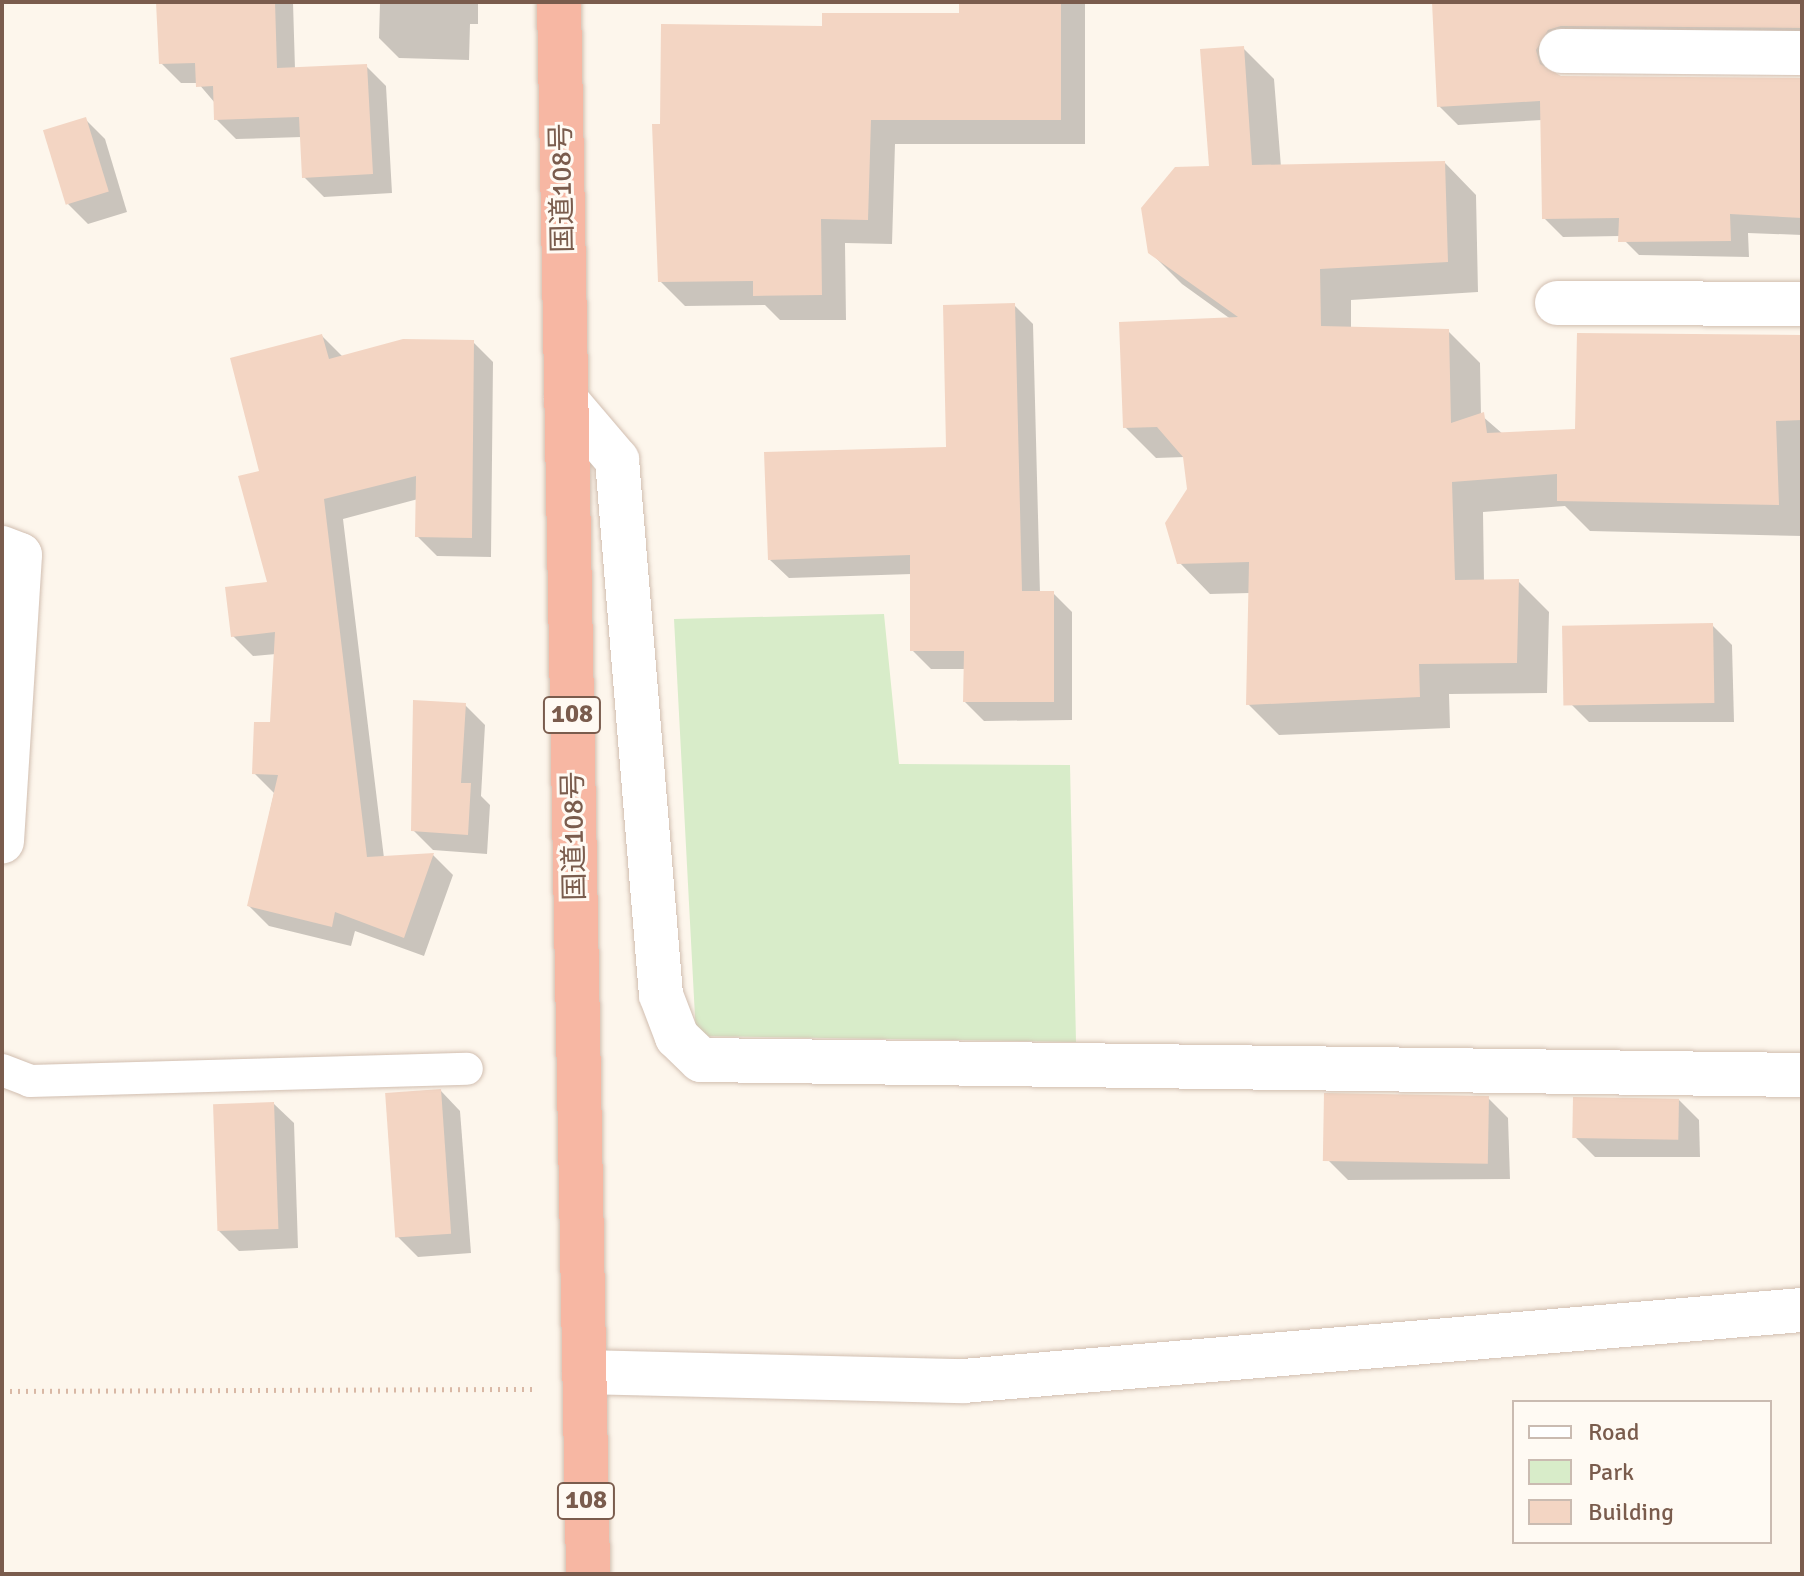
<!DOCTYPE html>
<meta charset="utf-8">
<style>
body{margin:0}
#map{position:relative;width:1804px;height:1576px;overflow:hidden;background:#fdf6ec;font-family:Signika,"Noto Sans JP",sans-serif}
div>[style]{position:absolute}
.green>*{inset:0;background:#d8ecc9}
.shadow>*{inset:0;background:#0003}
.building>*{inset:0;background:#f3d5c3;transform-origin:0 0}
.path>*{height:5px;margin-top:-2.5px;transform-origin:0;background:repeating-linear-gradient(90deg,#d9b8a5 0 2px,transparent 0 8px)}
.roads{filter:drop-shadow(0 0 2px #d1beb0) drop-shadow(0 0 2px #d1beb0)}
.lane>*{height:32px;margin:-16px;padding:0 16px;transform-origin:16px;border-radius:16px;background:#fff}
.street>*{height:44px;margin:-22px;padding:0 22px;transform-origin:22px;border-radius:22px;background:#fff}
.highway>*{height:44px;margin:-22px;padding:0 22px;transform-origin:22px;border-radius:22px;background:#f7b7a3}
span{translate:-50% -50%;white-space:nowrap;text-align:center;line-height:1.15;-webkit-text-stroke:6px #fffaf3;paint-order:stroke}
.shield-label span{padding:2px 6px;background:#fffaf3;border:2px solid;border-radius:6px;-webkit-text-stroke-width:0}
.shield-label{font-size:26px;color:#7a5c4d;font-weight:700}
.street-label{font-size:28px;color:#7a5c4d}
.frame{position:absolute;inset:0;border:4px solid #7a5c4d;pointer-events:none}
.legend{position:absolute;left:1512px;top:1400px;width:260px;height:144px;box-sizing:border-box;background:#fffaf3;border:2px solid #cabbb1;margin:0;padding:10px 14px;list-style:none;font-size:24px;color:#7a5c4d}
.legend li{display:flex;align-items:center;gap:16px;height:40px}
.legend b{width:40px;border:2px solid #cabbb1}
</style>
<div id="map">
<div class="green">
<i style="clip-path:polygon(884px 614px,899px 764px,1070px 765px,1076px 1042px,696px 1036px,674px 619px)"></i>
</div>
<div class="shadow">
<i style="clip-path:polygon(171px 2px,293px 2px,295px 69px,366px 66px,386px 86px,392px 193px,324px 197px,304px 177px,302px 137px,236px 139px,216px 119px,215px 103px,198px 83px,181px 83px,161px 63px)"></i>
<i style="clip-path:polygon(380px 2px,478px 2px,478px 24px,470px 24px,469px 60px,399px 58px,379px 38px)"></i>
<i style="clip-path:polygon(961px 2px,1085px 2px,1085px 144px,895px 144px,892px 244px,845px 243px,846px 320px,780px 320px,765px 305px,685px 306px,660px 281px,662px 126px,824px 29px,961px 15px)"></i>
<i style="clip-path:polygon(1434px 2px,1802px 2px,1802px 49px,1558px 57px,1554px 72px,1556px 77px,1802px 80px,1802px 235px,1748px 233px,1749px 257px,1639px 255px,1620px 236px,1563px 237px,1544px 218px,1542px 120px,1458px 125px,1439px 106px)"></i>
<i style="clip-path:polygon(1243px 48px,1274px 79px,1281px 167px,1445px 163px,1476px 195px,1478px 292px,1351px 300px,1351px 329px,1448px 331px,1480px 363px,1481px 415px,1504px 435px,1577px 431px,1802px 337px,1802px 536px,1590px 531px,1565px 506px,1483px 512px,1484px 582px,1518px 581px,1549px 612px,1547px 693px,1449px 694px,1450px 728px,1279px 735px,1248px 704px,1250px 593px,1210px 594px,1179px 562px,1189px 489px,1185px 457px,1156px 458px,1125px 427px,1232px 320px,1182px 284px,1150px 252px,1211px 168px)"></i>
<i style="clip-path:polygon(85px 119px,105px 139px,127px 212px,88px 224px,68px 204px)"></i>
<i style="clip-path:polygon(1014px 305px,1033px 324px,1040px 593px,1053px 593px,1072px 612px,1072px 720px,984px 721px,965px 702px,966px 669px,931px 669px,912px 650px,912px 574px,789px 578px,770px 560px,948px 449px)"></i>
<i style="clip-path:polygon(322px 336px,343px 357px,473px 342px,493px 362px,491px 557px,437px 556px,417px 536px,418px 499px,343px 519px,384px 858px,433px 855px,453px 875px,424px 956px,355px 931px,351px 946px,269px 926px,249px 906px,274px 793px,254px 773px,272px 724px,276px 654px,253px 656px,233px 636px,269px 584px,262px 473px)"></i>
<i style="clip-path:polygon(1712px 625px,1732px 645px,1734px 722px,1589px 722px,1569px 702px)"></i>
<i style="clip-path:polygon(465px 705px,485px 725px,481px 796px,490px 805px,487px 854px,433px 850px,413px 830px)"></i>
<i style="clip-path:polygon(441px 1091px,460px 1111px,471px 1253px,418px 1257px,398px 1237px)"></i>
<i style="clip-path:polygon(1488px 1098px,1508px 1118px,1510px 1179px,1348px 1180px,1328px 1160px)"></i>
<i style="clip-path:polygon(1679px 1100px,1699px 1120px,1700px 1157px,1595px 1157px,1575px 1137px)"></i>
<i style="clip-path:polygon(274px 1104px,294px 1123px,298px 1248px,239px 1251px,219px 1231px)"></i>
</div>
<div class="building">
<i style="clip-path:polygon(156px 2px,275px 2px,277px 68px,367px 64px,373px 174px,302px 178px,299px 117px,214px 120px,213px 86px,196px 87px,195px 63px,159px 64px)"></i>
<i style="clip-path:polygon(959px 2px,1061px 2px,1061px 120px,871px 120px,868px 220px,821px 219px,822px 295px,753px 296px,753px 281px,658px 282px,652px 124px,660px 124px,661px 24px,822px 26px,822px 13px,959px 13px)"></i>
<i style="clip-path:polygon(1432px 2px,1802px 2px,1802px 28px,1561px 26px,1548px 30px,1536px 50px,1540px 64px,1561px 76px,1802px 78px,1802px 218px,1730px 214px,1731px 241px,1618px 242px,1619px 218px,1542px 219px,1540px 101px,1437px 107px)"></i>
<i style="clip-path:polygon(1244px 46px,1252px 165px,1445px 161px,1448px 262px,1320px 269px,1321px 326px,1449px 329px,1451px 423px,1484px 412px,1487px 433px,1575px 429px,1577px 333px,1802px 335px,1802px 420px,1776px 421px,1779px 505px,1557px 501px,1557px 474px,1452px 482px,1455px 580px,1519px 579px,1517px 663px,1419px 664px,1420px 697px,1246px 705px,1249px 562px,1177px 564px,1165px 523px,1187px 489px,1183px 457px,1157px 427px,1123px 428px,1119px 322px,1238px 317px,1148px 253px,1141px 208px,1175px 167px,1209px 166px,1200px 49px)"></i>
<i style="left:86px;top:117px;width:78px;height:45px;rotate:73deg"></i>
<i style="clip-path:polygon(1015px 303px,1022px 591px,1054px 591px,1054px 702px,963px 702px,964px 651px,910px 651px,910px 555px,768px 560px,764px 452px,946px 447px,943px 305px)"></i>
<i style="clip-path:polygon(322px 334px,329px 359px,403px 339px,474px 340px,472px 538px,415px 537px,416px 476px,324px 499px,367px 857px,434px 853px,404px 938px,335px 912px,332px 927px,247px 906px,278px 775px,252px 774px,254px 722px,270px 722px,275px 632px,231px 637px,225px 587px,267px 582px,238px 476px,259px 471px,230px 358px)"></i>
<i style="left:1713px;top:623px;width:80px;height:151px;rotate:89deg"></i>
<i style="clip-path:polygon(413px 700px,466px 703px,461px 783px,471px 783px,468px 835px,411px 831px)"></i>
<i style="left:441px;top:1089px;width:145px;height:56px;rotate:86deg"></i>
<i style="left:1324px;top:1093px;width:165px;height:68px;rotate:1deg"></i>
<i style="left:1573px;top:1097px;width:106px;height:41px;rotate:1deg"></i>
<i style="left:274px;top:1102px;width:127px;height:61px;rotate:88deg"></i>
</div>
<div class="path">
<i style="left:2px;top:1391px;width:531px;rotate:-0.22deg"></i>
</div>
<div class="roads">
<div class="lane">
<i style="left:2px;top:1070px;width:30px;rotate:21deg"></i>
<i style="left:30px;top:1081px;width:437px;rotate:-1.6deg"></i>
</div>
<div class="street">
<i style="left:1561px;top:51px;width:241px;rotate:0.5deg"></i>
<i style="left:1557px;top:303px;width:245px;rotate:0.2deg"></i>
<i style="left:566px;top:400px;width:79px;rotate:49.6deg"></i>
<i style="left:617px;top:460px;width:537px;rotate:85.3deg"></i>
<i style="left:661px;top:995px;width:45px;rotate:69.1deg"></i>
<i style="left:677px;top:1037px;width:33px;rotate:44deg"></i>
<i style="left:701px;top:1060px;width:1101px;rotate:0.78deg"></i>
<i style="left:2px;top:548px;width:19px;rotate:21deg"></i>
<i style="left:20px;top:555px;width:287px;rotate:93.6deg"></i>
<i style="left:584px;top:1372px;width:379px;rotate:1.4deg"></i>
<i style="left:963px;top:1381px;width:842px;rotate:-4.84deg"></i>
</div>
<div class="highway">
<i style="left:559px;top:2px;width:1572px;rotate:88.94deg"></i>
</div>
</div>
<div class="shield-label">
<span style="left:572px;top:715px">108</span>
<span style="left:586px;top:1501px">108</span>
</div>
<div class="street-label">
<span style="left:562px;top:188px;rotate:-91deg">国道108号</span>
<span style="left:574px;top:836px;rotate:-91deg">国道108号</span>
</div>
<div class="frame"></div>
<ul class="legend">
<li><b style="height:10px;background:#fff"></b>Road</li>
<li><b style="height:22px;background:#d8ecc9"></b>Park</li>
<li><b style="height:22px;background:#f3d5c3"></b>Building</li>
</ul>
</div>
